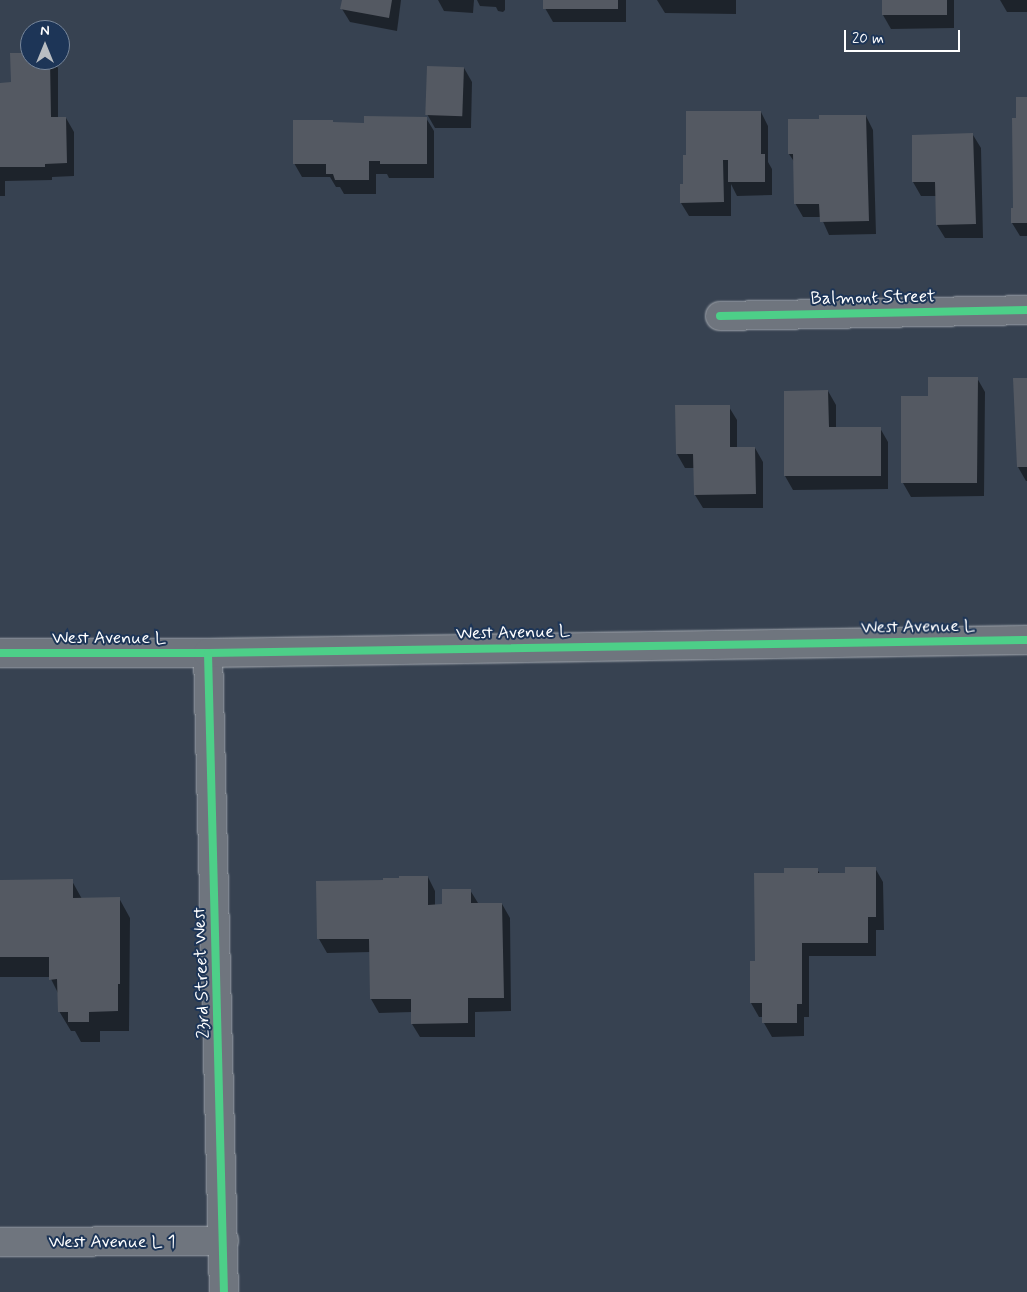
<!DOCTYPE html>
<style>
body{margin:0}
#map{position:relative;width:1027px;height:1292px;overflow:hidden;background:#374251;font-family:Mynerve,sans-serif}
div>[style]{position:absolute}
.shadow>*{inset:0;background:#0007}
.building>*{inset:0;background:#545962;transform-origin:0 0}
.roads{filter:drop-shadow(0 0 1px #a5aab1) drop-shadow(0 0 1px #a5aab1)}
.street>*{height:28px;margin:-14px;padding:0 14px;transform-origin:14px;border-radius:14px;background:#6f757e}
.primary>*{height:28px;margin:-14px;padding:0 14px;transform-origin:14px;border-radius:14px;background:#6f757e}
.cycleway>*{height:8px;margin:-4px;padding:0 4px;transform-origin:4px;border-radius:4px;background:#4dcf88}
span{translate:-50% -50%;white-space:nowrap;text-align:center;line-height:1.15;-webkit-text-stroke:4px #1d3557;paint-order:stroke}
.street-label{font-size:18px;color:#fff}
.north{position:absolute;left:20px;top:20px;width:50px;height:50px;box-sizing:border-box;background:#1d3557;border:1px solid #77869a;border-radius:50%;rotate:0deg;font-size:14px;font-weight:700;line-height:20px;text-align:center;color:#fff}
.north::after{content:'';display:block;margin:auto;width:18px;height:22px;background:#b9bdc2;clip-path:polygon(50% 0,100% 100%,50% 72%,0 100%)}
.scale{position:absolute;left:844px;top:30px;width:116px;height:22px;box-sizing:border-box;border:2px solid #fff;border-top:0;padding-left:6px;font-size:15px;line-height:18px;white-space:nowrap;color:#fff;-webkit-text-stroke:4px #1d3557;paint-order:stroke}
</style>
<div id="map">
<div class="shadow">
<i style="clip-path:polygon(343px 0,401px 0,397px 31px,350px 22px,342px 9px)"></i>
<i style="clip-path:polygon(438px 0,474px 0,473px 13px,444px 11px)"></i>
<i style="clip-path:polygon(477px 0,505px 0,505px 10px,503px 12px,498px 11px,496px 7px,480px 6px)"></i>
<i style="clip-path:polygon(545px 0,626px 0,626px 22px,553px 22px,545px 8px)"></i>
<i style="clip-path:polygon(657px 0,736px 0,736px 14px,665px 13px)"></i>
<i style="clip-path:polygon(883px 0,954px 0,954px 28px,891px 29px,883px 15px)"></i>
<i style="clip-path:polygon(1000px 0,1027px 0,1027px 12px,1007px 12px)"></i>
<i style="clip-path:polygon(30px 54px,30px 60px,53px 60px,58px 68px,58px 118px,66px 118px,74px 132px,74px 176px,52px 177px,52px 180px,5px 181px,5px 196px,0 196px,0 84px,12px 84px)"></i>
<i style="clip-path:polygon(464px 68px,472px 82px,471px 128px,435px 128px,427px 114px)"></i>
<i style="clip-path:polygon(1027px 98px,1027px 236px,1020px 236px,1012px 223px,1015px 209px,1017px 119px)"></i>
<i style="clip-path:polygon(761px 112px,768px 126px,768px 162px,772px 169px,772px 195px,737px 196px,731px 184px,731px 216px,689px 216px,681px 203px,687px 156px)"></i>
<i style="clip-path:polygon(866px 116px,873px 130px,876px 234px,829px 235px,821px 217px,803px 217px,795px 203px,795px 163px,789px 154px,820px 120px)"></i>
<i style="clip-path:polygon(426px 118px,434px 131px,434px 178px,389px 178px,387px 174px,376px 174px,376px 194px,344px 194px,340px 187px,336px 187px,330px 177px,302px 177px,294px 163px,334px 124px,366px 124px)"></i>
<i style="clip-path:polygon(973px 135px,981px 148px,983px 238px,945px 238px,937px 225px,936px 196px,921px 196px,913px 182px)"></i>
<i style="clip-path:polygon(977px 378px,985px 392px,984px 496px,911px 497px,903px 483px,903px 398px,929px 398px)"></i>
<i style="clip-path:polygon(1027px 379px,1027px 481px,1026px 481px,1018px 467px)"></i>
<i style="clip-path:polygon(828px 391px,836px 405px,836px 429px,880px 428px,888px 442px,888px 489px,793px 490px,785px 476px,785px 392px)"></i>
<i style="clip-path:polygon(676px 407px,729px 407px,737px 420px,737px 448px,755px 448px,763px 462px,763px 508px,703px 508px,695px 495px,695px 468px,685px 468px,677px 454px)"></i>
<i style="clip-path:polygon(875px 868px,883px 882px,884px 930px,876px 930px,876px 956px,809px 956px,809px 1017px,804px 1017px,804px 1036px,772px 1037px,764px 1023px,764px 1017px,759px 1017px,751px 1003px,756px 963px,785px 874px,817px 869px,820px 874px,846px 874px)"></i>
<i style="clip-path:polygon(428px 877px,435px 891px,435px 906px,443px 905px,470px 890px,478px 903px,502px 904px,510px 918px,511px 1011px,475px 1012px,475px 1037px,420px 1037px,412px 1024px,412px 1012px,379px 1013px,371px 999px,371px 952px,327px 953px,319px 939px,318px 883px,384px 881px)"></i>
<i style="clip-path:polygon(0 881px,72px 881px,82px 899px,119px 898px,130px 918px,129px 1031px,100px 1031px,100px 1042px,81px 1042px,75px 1031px,71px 1031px,59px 1011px,59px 995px,50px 977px,0 977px)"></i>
</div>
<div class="building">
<i style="clip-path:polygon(342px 0,392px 0,389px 18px,340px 9px)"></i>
<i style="left:543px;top:0;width:75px;height:9px"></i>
<i style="left:882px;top:0;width:65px;height:15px"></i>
<i style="clip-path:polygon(10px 53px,30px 53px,30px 60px,50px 60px,51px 117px,66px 117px,67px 163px,45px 164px,45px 167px,0 167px,0 83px,11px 82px)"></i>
<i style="left:427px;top:66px;width:37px;height:49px;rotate:2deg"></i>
<i style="clip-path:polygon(1016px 97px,1027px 97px,1027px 223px,1011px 223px,1011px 208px,1013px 208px,1012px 118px,1016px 118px)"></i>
<i style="clip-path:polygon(686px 111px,761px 111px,761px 154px,765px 154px,765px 182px,728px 182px,728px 160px,723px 160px,724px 202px,680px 203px,680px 184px,683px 184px,683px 155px,686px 155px)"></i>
<i style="clip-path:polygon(819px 115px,866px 115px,869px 221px,820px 222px,819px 204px,794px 204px,793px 154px,788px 154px,788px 119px,819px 119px)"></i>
<i style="clip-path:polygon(364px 116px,427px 117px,427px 164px,380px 164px,380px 161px,369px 161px,369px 180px,335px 180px,333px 174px,326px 174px,326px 164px,293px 164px,293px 120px,333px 120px,333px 122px,364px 123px)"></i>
<i style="clip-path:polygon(973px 133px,976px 224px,936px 225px,935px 182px,912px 182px,912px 135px)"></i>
<i style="clip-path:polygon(928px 377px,978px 377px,977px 483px,901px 483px,901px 396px,928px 396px)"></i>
<i style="clip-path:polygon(1013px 378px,1027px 378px,1027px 467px,1017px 467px)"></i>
<i style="clip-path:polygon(828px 390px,829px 427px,881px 427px,881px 476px,784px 476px,784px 391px)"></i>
<i style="clip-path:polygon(675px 405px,730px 405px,730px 447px,755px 447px,756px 494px,694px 495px,693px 454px,676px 454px)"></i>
<i style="clip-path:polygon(845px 867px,876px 867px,876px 917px,868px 917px,868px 943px,802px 943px,802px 1004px,797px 1004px,797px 1023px,762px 1023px,762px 1003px,750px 1003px,750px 961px,755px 961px,754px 873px,784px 873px,784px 868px,818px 868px,818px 873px,845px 873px)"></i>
<i style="clip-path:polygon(399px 876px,428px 876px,428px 905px,442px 904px,442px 889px,471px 889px,471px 903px,502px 903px,504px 998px,468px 998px,468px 1023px,411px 1024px,411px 999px,370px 999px,369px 939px,317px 939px,316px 881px,383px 880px,383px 878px,399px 878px)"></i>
<i style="clip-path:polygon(73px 879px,73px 898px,120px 897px,120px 984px,118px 984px,118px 1011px,89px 1012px,89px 1022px,68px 1022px,68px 1012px,58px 1012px,57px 979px,49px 980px,49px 957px,0 957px,0 880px)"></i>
</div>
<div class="roads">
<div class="street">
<i style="left:720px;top:316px;width:307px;rotate:-1.1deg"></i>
<i style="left:208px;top:653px;width:639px;rotate:88.57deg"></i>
<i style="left:0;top:1242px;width:224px;rotate:-0.3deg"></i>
</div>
<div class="primary">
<i style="left:0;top:653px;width:208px"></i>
<i style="left:208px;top:653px;width:819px;rotate:-0.91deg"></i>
</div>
</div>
<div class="cycleway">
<i style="left:720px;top:316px;width:307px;rotate:-1.1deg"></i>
<i style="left:0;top:653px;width:208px"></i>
<i style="left:208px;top:653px;width:819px;rotate:-0.91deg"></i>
<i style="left:208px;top:653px;width:639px;rotate:88.57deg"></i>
</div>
<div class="street-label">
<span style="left:873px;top:298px;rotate:-1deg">Balmont Street</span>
<span style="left:918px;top:627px;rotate:-1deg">West Avenue L</span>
<span style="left:513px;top:633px;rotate:-1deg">West Avenue L</span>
<span style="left:109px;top:638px">West Avenue L</span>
<span style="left:202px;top:973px;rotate:-92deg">23rd Street West</span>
<span style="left:112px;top:1242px">West Avenue L 1</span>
</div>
<div class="north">N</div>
<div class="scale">20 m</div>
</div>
